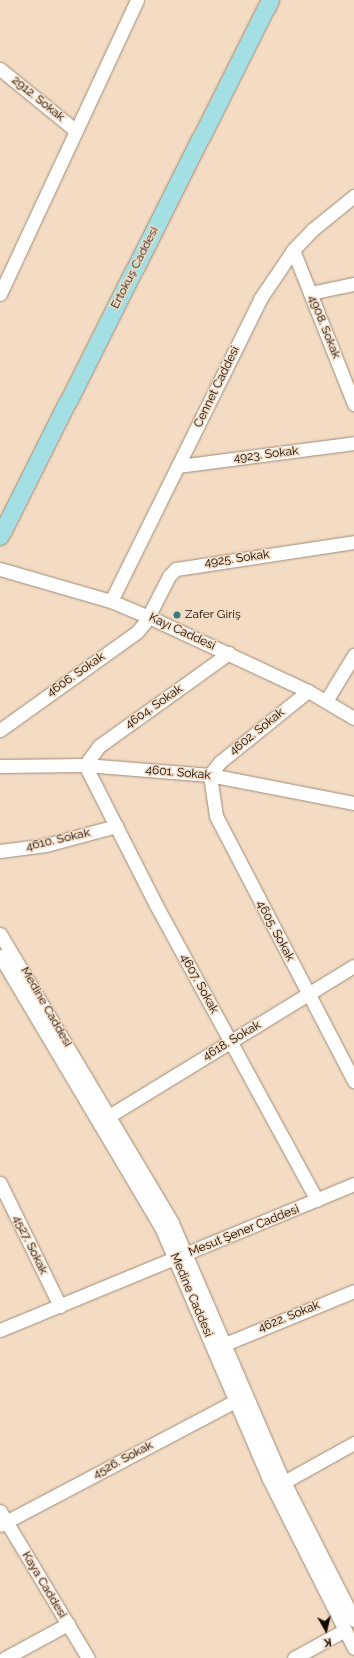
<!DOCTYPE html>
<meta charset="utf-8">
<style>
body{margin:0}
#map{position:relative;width:354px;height:1658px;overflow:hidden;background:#f3dbc4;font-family:Raleway,sans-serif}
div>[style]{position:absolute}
.roads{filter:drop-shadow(0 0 1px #a18b75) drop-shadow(0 0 1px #a18b75)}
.minor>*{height:13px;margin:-6.5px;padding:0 6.5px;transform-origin:6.5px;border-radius:6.5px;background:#fff}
.major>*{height:17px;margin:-8.5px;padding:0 8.5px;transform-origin:8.5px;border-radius:8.5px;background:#a3dee3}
.dots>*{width:11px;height:11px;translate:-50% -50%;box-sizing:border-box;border:2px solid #f3dbc4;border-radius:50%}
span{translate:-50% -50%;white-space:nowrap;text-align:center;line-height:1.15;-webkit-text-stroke:3px #f3dbc4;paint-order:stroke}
.street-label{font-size:12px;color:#120b04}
.poi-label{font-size:12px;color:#120b04}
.left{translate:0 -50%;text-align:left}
.north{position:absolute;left:306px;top:1610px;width:40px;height:40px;-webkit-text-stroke:3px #f3dbc4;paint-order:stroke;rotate:172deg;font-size:11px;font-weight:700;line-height:16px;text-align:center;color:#120b04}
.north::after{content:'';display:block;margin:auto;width:14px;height:18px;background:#120b04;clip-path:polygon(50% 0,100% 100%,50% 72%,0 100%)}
</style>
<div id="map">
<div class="roads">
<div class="minor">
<i style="left:0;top:69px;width:97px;rotate:39.1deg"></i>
<i style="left:293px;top:250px;width:166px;rotate:68.4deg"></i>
<i style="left:310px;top:293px;width:45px;rotate:-11.6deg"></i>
<i style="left:0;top:294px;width:324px;rotate:-65deg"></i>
<i style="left:178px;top:466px;width:177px;rotate:-7.4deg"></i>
<i style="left:0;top:569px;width:116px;rotate:16.1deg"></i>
<i style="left:111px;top:601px;width:41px;rotate:22.8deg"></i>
<i style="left:149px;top:617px;width:175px;rotate:25deg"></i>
<i style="left:308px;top:691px;width:53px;rotate:30.4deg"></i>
<i style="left:111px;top:601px;width:337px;rotate:-63.7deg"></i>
<i style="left:260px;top:299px;width:59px;rotate:-56deg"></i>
<i style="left:293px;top:250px;width:28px;rotate:-46deg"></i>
<i style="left:312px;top:230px;width:54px;rotate:-39deg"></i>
<i style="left:229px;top:653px;width:160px;rotate:144.4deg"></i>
<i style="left:99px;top:746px;width:24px;rotate:126deg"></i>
<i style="left:85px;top:765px;width:157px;rotate:63.1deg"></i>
<i style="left:156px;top:905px;width:336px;rotate:61.4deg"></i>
<i style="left:308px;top:691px;width:113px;rotate:141.1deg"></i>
<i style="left:220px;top:762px;width:16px;rotate:128deg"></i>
<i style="left:210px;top:775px;width:41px;rotate:81.7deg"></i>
<i style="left:216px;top:816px;width:299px;rotate:62.5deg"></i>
<i style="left:326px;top:701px;width:54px;rotate:-58.7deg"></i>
<i style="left:0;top:730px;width:168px;rotate:-35.6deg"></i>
<i style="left:137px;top:632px;width:14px;rotate:-51deg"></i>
<i style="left:146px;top:621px;width:51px;rotate:-62.9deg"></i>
<i style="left:169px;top:576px;width:10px;rotate:-45deg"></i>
<i style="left:176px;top:569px;width:180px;rotate:-8.6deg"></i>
<i style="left:0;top:766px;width:85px;rotate:-0.7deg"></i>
<i style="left:85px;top:765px;width:125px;rotate:4.6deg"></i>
<i style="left:210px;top:775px;width:147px;rotate:11deg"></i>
<i style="left:0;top:851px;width:46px;rotate:-7.4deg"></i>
<i style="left:46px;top:845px;width:73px;rotate:-15.2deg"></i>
<i style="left:0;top:934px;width:336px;rotate:59.2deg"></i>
<i style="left:172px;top:1223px;width:273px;rotate:66.7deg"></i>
<i style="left:280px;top:1474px;width:164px;rotate:63.1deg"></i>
<i style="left:0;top:956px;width:315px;rotate:59.3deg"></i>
<i style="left:161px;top:1227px;width:274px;rotate:66.8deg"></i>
<i style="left:269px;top:1479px;width:189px;rotate:63.3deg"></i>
<i style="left:109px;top:1116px;width:287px;rotate:-31.5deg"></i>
<i style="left:0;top:1183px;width:137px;rotate:64deg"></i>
<i style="left:0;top:1330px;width:383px;rotate:-22.4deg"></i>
<i style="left:225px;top:1344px;width:139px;rotate:-22.3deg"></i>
<i style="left:284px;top:1482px;width:80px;rotate:-29.1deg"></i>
<i style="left:0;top:1511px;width:171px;rotate:59.1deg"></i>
<i style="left:0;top:1525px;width:275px;rotate:-27.8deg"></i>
<i style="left:5px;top:1658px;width:72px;rotate:-28.4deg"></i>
<i style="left:294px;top:1658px;width:58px;rotate:-28.8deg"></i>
</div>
<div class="major">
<i style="left:0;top:536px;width:600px;rotate:-63.26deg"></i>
</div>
</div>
<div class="dots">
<i style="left:177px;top:615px;background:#337c82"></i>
</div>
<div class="street-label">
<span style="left:38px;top:99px;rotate:39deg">2912. Sokak</span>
<span style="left:135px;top:268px;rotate:-63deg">Ertokuş Caddesi</span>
<span style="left:324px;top:327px;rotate:68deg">4908. Sokak</span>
<span style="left:217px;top:387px;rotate:-64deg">Cennet Caddesi</span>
<span style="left:266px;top:455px;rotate:-7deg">4923. Sokak</span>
<span style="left:237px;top:559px;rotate:-8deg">4925. Sokak</span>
<span style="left:182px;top:632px;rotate:25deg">Kayı Caddesi</span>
<span style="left:76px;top:675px;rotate:-35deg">4606. Sokak</span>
<span style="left:154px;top:707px;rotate:-35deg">4604. Sokak</span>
<span style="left:257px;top:732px;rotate:-39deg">4602. Sokak</span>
<span style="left:178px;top:773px;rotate:5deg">4601. Sokak</span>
<span style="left:58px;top:840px;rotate:-13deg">4610. Sokak</span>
<span style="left:275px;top:931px;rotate:62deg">4605. Sokak</span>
<span style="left:199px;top:984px;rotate:61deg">4607. Sokak</span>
<span style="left:46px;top:1007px;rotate:60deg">Medine Caddesi</span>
<span style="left:232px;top:1041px;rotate:-31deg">4618. Sokak</span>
<span style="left:244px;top:1231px;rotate:-22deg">Mesut Şener Caddesi</span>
<span style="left:30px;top:1245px;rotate:64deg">4527. Sokak</span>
<span style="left:191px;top:1295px;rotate:67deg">Medine Caddesi</span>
<span style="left:289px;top:1317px;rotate:-22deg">4622. Sokak</span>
<span style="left:123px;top:1460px;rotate:-28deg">4526. Sokak</span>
<span style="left:44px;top:1585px;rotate:59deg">Kaya Caddesi</span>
</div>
<div class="poi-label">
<span class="left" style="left:185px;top:615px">Zafer Giriş</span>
</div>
<div class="north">K</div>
</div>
